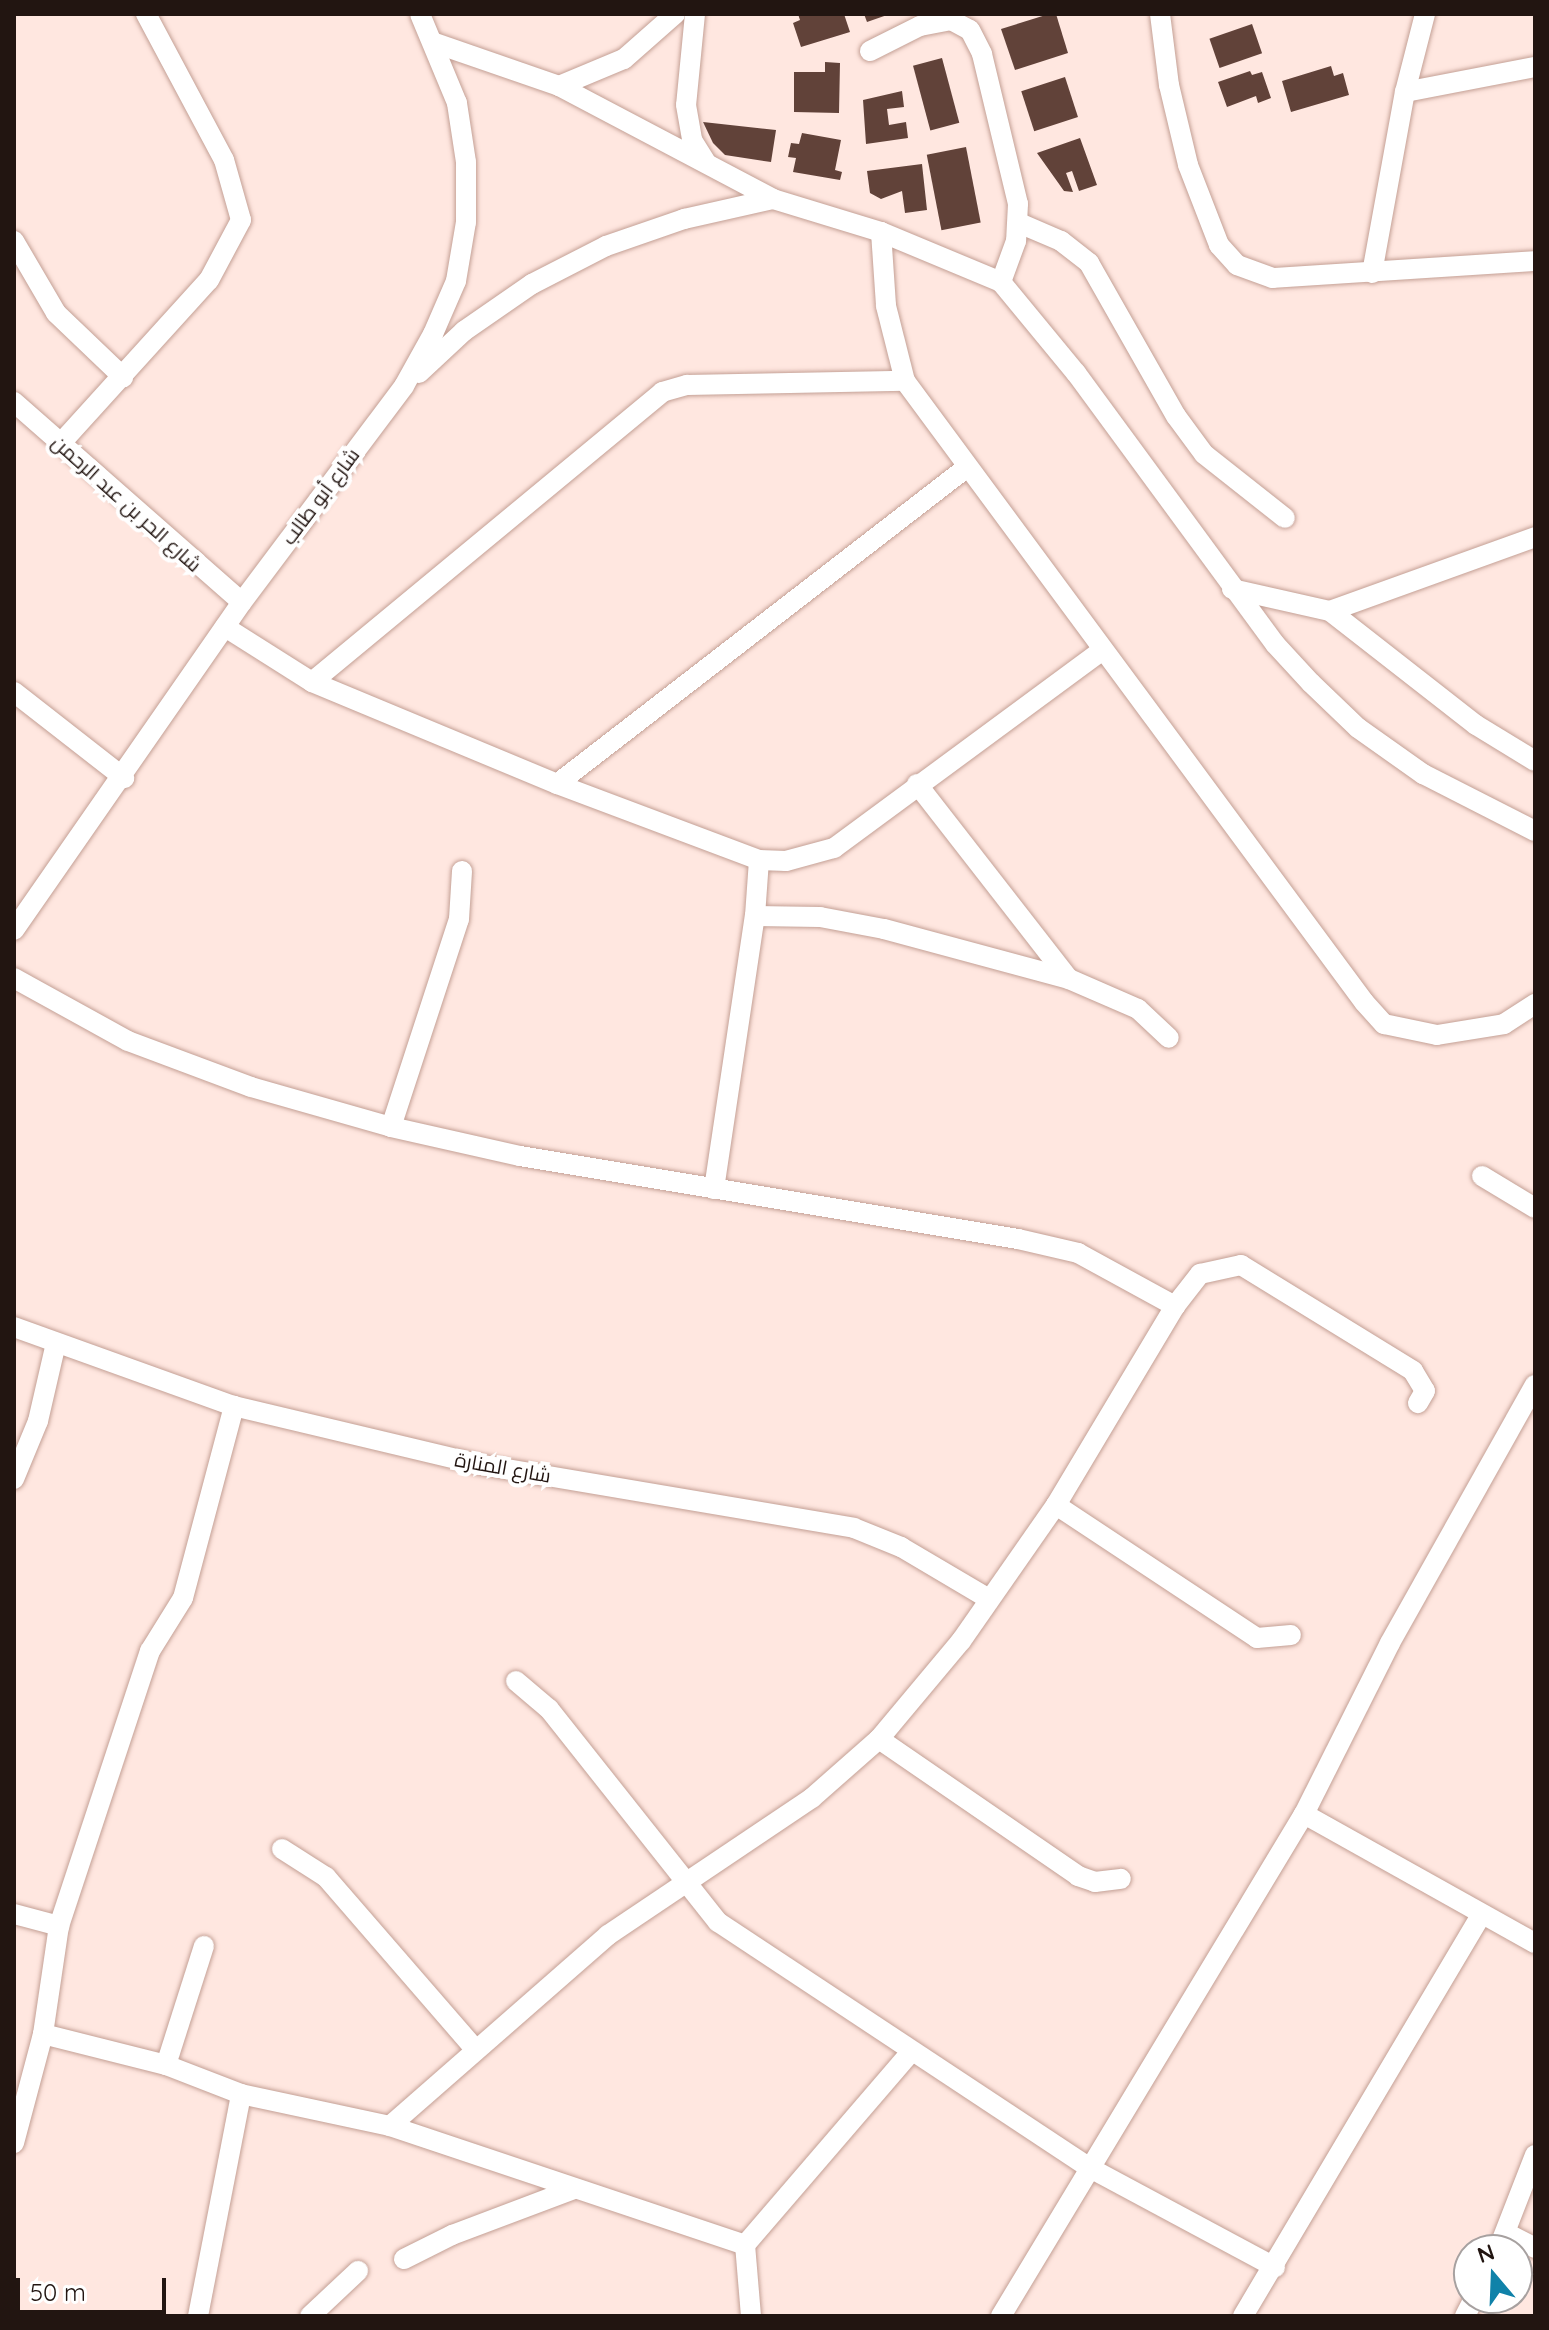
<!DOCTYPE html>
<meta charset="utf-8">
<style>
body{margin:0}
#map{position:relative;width:1549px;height:2330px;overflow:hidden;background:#ffe7e0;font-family:Quicksand,Cairo,sans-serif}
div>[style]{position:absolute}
.building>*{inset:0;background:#614239;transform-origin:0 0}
.roads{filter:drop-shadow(0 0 2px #c4a095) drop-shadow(0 0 2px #c4a095)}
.minor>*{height:20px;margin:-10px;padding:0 10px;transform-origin:10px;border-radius:10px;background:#fff}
span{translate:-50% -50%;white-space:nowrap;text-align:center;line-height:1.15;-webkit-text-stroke:8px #fff;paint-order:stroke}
.street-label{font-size:20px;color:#221511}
.frame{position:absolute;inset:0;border:16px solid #221511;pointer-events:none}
.north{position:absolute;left:1453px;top:2234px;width:80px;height:80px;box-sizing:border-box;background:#fff;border:2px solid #a7a1a0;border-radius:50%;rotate:341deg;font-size:22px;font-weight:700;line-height:32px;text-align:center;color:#221511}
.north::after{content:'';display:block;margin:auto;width:28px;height:36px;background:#1082a9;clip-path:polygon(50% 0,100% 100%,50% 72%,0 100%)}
.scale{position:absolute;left:16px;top:2278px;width:150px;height:36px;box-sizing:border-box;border:4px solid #221511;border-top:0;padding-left:10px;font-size:24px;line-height:28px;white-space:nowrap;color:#221511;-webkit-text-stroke:6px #fff;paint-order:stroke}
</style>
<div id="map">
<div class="building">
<i style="clip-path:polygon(798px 14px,844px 14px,850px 32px,801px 47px,793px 23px,800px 20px)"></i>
<i style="clip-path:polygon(864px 14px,890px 14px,867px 22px)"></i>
<i style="clip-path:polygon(1049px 14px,1056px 14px,1068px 53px,1015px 70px,1001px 29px)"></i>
<i style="left:1252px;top:24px;width:31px;height:45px;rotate:71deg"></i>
<i style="left:942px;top:58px;width:67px;height:30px;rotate:75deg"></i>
<i style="clip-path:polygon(825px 62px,840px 63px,839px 113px,794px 112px,794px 72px,825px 72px)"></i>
<i style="clip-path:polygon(1331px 66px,1334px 76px,1343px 73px,1349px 95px,1291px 112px,1282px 81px)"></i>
<i style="clip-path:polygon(1250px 71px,1252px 75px,1262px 72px,1271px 98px,1258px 103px,1256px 96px,1227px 107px,1218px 82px)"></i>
<i style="left:1065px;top:77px;width:42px;height:46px;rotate:72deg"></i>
<i style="clip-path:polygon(902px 91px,904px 107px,887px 109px,889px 125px,906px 122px,908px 138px,866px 144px,863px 100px)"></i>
<i style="clip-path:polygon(703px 122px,776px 130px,771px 162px,725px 155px,713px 143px)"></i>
<i style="clip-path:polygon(802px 133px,841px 140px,835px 170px,842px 172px,840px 180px,793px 172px,796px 158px,788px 157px,791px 143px,799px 144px)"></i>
<i style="clip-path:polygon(1080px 138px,1097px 185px,1079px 191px,1072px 171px,1066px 173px,1073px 192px,1064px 191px,1037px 153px)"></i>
<i style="left:966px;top:147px;width:77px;height:40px;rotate:79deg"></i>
<i style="clip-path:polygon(922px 164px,927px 210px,905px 213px,902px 191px,881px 199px,870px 193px,867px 171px)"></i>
</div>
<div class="roads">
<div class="minor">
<i style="left:695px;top:14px;width:91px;rotate:95.6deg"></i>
<i style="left:686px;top:105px;width:36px;rotate:80deg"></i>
<i style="left:692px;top:140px;width:26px;rotate:58deg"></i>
<i style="left:1160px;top:14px;width:72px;rotate:82.8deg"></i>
<i style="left:1169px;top:85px;width:82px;rotate:76.6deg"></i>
<i style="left:1188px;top:165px;width:86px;rotate:68.8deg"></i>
<i style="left:1219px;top:245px;width:27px;rotate:48deg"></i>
<i style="left:1237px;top:265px;width:38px;rotate:20deg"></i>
<i style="left:1273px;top:278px;width:263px;rotate:-3.7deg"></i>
<i style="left:435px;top:43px;width:131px;rotate:19.1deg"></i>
<i style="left:559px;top:86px;width:242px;rotate:27.8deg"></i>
<i style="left:773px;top:199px;width:113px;rotate:17deg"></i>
<i style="left:881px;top:232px;width:130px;rotate:22.6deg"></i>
<i style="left:1001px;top:282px;width:118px;rotate:50.5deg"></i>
<i style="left:1076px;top:373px;width:336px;rotate:53.7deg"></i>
<i style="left:1275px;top:644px;width:53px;rotate:47.3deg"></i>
<i style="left:1311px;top:683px;width:65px;rotate:43.8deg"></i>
<i style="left:1358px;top:728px;width:80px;rotate:35.3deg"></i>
<i style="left:1423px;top:774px;width:126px;rotate:27deg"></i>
<i style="left:870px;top:51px;width:56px;rotate:-26.6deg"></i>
<i style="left:920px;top:26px;width:32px;rotate:-11deg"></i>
<i style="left:951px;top:20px;width:21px;rotate:28deg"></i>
<i style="left:970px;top:30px;width:27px;rotate:63deg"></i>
<i style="left:982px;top:54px;width:154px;rotate:76.5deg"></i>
<i style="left:1018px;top:204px;width:37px;rotate:93deg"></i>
<i style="left:1016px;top:241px;width:44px;rotate:110.1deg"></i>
<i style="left:559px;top:86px;width:70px;rotate:-22.6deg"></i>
<i style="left:624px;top:59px;width:68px;rotate:-41.4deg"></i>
<i style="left:1405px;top:92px;width:132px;rotate:-10.9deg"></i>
<i style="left:1019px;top:223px;width:46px;rotate:23.2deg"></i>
<i style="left:1061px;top:241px;width:36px;rotate:38deg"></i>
<i style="left:1089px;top:263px;width:176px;rotate:60.4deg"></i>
<i style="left:1176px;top:416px;width:47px;rotate:53.6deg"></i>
<i style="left:1204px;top:454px;width:103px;rotate:38.3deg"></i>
<i style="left:881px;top:232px;width:74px;rotate:86.1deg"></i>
<i style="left:886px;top:306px;width:77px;rotate:75.8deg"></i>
<i style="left:905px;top:381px;width:772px;rotate:53.53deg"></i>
<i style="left:1364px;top:1002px;width:30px;rotate:48deg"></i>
<i style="left:1384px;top:1024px;width:54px;rotate:11.7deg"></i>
<i style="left:1437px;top:1035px;width:68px;rotate:-9.3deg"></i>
<i style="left:1504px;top:1024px;width:37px;rotate:-33deg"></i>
<i style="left:14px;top:241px;width:83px;rotate:59.7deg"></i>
<i style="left:56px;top:313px;width:93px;rotate:43.7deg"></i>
<i style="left:1372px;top:273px;width:184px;rotate:-79.7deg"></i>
<i style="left:1405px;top:92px;width:81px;rotate:-75.6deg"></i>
<i style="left:419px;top:373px;width:62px;rotate:-43deg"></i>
<i style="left:464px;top:331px;width:83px;rotate:-34.7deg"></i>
<i style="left:532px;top:284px;width:83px;rotate:-27.2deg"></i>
<i style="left:606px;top:246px;width:83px;rotate:-19.1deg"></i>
<i style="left:684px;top:219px;width:91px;rotate:-12.7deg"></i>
<i style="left:14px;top:402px;width:303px;rotate:41.3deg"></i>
<i style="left:61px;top:443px;width:220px;rotate:-47.8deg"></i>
<i style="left:209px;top:280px;width:68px;rotate:-61.9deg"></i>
<i style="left:241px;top:220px;width:62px;rotate:-105.8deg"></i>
<i style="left:224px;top:160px;width:166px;rotate:-118.1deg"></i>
<i style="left:1232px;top:589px;width:100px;rotate:12.7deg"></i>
<i style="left:1330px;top:611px;width:185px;rotate:38deg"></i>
<i style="left:1476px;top:725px;width:69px;rotate:31.4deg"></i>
<i style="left:1330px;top:611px;width:218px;rotate:-19.8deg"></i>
<i style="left:225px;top:627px;width:103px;rotate:32.3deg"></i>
<i style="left:312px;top:682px;width:265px;rotate:22.6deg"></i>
<i style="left:557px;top:784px;width:216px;rotate:20.6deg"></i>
<i style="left:759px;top:860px;width:27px;rotate:2deg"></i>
<i style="left:786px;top:861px;width:50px;rotate:-15.2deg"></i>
<i style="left:834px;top:848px;width:334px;rotate:-36.4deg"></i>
<i style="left:312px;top:682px;width:455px;rotate:-39.6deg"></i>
<i style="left:662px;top:392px;width:26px;rotate:-16deg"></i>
<i style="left:687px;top:385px;width:218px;rotate:-1.1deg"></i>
<i style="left:14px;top:692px;width:140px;rotate:38deg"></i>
<i style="left:557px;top:784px;width:517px;rotate:-37.69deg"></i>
<i style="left:917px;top:784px;width:247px;rotate:52.1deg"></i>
<i style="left:755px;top:916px;width:65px;rotate:0.9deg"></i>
<i style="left:820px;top:917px;width:65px;rotate:10.6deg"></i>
<i style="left:884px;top:929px;width:192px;rotate:15.1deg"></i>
<i style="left:1069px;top:979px;width:75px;rotate:23.5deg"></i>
<i style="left:1138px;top:1009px;width:42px;rotate:43.1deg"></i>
<i style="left:14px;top:930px;width:399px;rotate:-55.2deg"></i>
<i style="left:242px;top:602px;width:270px;rotate:-53.1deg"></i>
<i style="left:404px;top:386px;width:60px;rotate:-60.9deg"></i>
<i style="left:433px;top:334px;width:58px;rotate:-66.5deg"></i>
<i style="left:456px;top:281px;width:60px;rotate:-80.4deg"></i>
<i style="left:466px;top:222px;width:60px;rotate:-90deg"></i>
<i style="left:466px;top:162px;width:60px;rotate:-98.7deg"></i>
<i style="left:457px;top:103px;width:96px;rotate:-112.6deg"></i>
<i style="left:14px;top:978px;width:130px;rotate:28.9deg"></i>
<i style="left:128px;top:1041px;width:131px;rotate:20.5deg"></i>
<i style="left:251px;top:1087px;width:146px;rotate:15.9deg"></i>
<i style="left:391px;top:1127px;width:132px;rotate:12.7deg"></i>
<i style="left:520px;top:1156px;width:505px;rotate:9.46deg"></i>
<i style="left:1018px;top:1239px;width:62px;rotate:13.1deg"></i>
<i style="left:1078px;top:1253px;width:111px;rotate:28.7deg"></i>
<i style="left:391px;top:1127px;width:219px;rotate:-71.9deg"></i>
<i style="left:459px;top:919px;width:48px;rotate:-86.4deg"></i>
<i style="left:1482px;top:1176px;width:62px;rotate:31.1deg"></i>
<i style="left:714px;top:1189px;width:276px;rotate:-81.5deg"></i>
<i style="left:755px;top:916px;width:56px;rotate:-85.9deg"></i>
<i style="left:14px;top:1327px;width:234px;rotate:19.8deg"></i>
<i style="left:234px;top:1406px;width:250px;rotate:13.4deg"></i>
<i style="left:477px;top:1464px;width:382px;rotate:9.6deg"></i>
<i style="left:854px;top:1528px;width:51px;rotate:22deg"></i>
<i style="left:901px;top:1547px;width:102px;rotate:30.6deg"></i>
<i style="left:14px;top:1479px;width:63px;rotate:-67.5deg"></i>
<i style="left:38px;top:1421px;width:80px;rotate:-77deg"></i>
<i style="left:1056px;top:1505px;width:241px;rotate:33.5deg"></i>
<i style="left:1257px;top:1638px;width:34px;rotate:-5deg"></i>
<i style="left:516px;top:1681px;width:43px;rotate:40.3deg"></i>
<i style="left:549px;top:1709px;width:272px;rotate:51.6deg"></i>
<i style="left:718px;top:1922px;width:446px;rotate:33.5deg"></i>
<i style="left:1090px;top:2168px;width:210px;rotate:28.2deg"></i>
<i style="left:879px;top:1739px;width:242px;rotate:34.5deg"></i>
<i style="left:1078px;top:1876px;width:18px;rotate:19deg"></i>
<i style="left:1095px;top:1882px;width:26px;rotate:-7deg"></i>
<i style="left:1304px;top:1814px;width:265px;rotate:29.2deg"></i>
<i style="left:282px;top:1849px;width:52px;rotate:32.5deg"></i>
<i style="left:326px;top:1877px;width:228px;rotate:49.1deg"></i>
<i style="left:14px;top:1914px;width:47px;rotate:14.9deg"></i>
<i style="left:43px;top:2034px;width:127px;rotate:14.1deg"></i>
<i style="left:166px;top:2065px;width:80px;rotate:21.1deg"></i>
<i style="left:241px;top:2094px;width:152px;rotate:12.1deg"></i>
<i style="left:390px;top:2126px;width:374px;rotate:18.5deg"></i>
<i style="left:166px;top:2065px;width:125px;rotate:-72.3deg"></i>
<i style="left:390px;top:2126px;width:290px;rotate:-41.2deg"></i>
<i style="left:608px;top:1935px;width:246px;rotate:-33.9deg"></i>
<i style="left:812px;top:1798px;width:89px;rotate:-41.4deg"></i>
<i style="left:879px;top:1739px;width:128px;rotate:-50.1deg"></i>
<i style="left:961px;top:1641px;width:166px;rotate:-55.1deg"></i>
<i style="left:1056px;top:1505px;width:232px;rotate:-59.1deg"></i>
<i style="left:1175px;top:1306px;width:41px;rotate:-52deg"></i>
<i style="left:1200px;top:1274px;width:42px;rotate:-12.4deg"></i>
<i style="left:1241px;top:1265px;width:202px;rotate:31.6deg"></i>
<i style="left:1413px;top:1371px;width:23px;rotate:59deg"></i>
<i style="left:1425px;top:1391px;width:14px;rotate:120deg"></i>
<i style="left:14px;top:2143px;width:113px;rotate:-75.1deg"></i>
<i style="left:43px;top:2034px;width:109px;rotate:-81.6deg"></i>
<i style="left:59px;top:1926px;width:290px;rotate:-71.7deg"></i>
<i style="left:150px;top:1651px;width:62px;rotate:-58.1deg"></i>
<i style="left:183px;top:1598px;width:199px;rotate:-75.1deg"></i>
<i style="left:1506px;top:2233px;width:33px;rotate:27deg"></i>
<i style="left:1498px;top:2250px;width:102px;rotate:-68.7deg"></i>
<i style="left:404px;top:2259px;width:54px;rotate:-26.6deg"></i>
<i style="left:452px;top:2235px;width:130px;rotate:-20.7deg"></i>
<i style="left:198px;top:2316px;width:226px;rotate:-79deg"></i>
<i style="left:310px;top:2316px;width:66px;rotate:-43.2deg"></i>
<i style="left:751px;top:2316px;width:71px;rotate:-94.8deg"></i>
<i style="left:745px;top:2245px;width:255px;rotate:-49.3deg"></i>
<i style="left:1001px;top:2316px;width:586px;rotate:-58.89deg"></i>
<i style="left:1304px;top:1814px;width:191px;rotate:-63.3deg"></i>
<i style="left:1390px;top:1643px;width:296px;rotate:-60.7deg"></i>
<i style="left:1243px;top:2316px;width:466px;rotate:-59.3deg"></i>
<i style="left:1465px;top:2316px;width:20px;rotate:-63deg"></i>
</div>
</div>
<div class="street-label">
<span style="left:320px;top:496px;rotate:-53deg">شارع أبو طالب</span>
<span style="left:127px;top:503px;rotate:42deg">شارع الحر بن عبد الرحمن</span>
<span style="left:503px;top:1467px;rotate:10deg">شارع المنارة</span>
</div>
<div class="frame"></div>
<div class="north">N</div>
<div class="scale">50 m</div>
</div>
